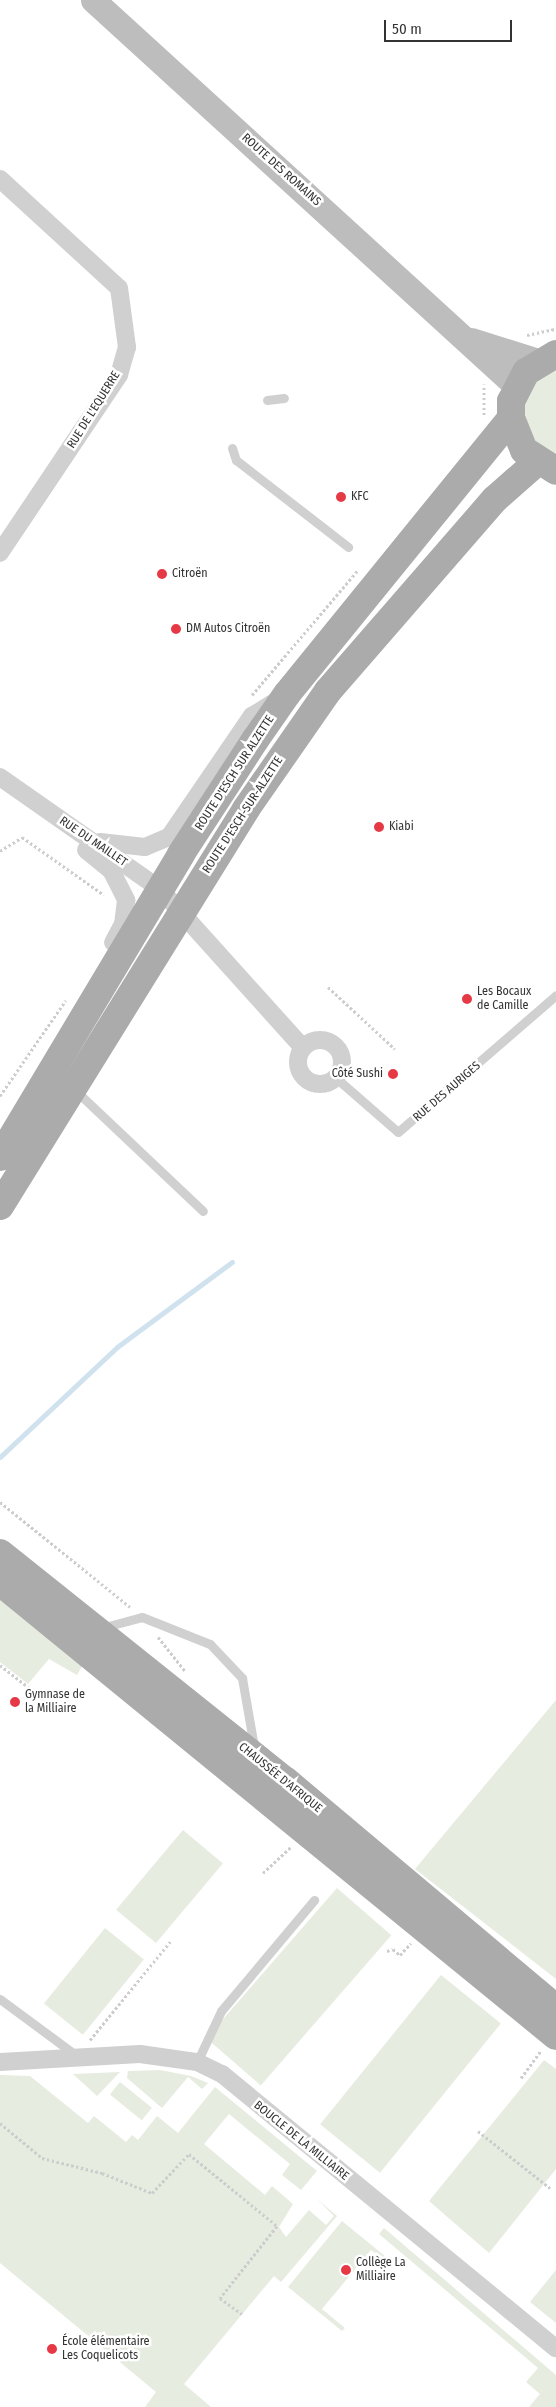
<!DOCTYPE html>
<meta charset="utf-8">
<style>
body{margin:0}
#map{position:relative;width:556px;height:2407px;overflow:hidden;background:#fff;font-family:"Fira Sans Condensed",sans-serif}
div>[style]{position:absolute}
.green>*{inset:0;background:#e6ecdf;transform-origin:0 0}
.stream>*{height:5px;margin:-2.5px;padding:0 2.5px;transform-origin:2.5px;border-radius:2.5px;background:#cfe2ee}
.path>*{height:3px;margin-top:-1.5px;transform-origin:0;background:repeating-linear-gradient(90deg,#cdcdcd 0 2.5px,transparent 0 5px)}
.lane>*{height:9px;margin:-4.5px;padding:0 4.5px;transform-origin:4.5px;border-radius:4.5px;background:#d0d0d0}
.street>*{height:18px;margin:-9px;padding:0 9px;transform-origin:9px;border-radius:9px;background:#d0d0d0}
.street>.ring{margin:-9px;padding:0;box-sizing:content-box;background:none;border:18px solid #d0d0d0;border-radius:50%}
.secondary>*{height:25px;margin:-12.5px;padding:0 12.5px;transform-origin:12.5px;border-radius:12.5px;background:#bdbdbd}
.primary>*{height:28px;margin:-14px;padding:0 14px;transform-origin:14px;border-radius:14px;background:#ababab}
.dots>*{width:14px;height:14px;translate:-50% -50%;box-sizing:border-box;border:2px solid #fff;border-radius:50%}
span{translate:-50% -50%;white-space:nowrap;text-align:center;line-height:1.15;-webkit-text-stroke:5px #fff;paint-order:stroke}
.street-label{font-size:12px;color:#333}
.poi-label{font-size:12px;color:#333}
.left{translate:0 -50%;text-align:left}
.right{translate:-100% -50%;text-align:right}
.scale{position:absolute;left:384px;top:20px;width:128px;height:22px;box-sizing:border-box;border:2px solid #333;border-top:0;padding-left:6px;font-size:15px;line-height:18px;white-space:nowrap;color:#333;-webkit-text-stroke:4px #fff;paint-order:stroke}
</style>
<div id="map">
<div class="green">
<i style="clip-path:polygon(556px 366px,556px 462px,520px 424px,525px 391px)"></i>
<i style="clip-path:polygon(0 1598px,84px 1663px,77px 1675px,49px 1659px,28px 1684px,0 1662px)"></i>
<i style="clip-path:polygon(556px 1700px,556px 1979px,415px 1869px)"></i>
<i style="left:183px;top:1830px;width:52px;height:104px;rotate:40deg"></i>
<i style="left:337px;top:1888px;width:72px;height:199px;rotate:41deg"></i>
<i style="left:105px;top:1928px;width:50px;height:97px;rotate:39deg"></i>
<i style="left:441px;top:1975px;width:77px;height:192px;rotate:39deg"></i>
<i style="clip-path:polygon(544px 2060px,556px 2069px,556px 2169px,489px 2253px,429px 2201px)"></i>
<i style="clip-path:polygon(160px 2070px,191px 2076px,208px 2083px,202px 2089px,188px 2077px,162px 2108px,127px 2078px,128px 2071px)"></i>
<i style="clip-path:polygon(120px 2072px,97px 2096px,73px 2074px)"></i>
<i style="clip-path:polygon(0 2075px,30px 2076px,88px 2123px,94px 2116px,126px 2142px,132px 2135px,138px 2140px,157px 2116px,178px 2133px,215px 2087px,317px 2171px,301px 2190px,282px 2175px,290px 2164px,229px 2114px,204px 2144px,265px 2195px,272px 2186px,293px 2204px,279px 2227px,286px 2237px,309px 2210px,326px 2225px,334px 2216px,317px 2199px,337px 2216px,281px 2282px,274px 2276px,184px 2384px,211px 2407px,145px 2407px,156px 2392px,0 2263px)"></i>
<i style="left:120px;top:2082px;width:41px;height:16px;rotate:39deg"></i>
<i style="clip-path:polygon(342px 2221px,391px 2261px,388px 2264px,371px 2250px,322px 2309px,345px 2328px,342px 2331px,288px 2287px)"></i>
<i style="clip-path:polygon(384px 2228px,556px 2375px,556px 2407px,529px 2407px,540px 2394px,526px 2382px,538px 2368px,379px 2234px)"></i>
<i style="clip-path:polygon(556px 2270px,556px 2323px,530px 2302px)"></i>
</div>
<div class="stream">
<i style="left:0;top:1457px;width:161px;rotate:-43.2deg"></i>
<i style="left:117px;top:1347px;width:143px;rotate:-36.5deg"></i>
</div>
<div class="path">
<i style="left:527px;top:335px;width:30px;rotate:-12deg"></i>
<i style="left:484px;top:415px;width:31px;rotate:-90deg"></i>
<i style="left:252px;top:695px;width:164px;rotate:-49.7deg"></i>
<i style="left:0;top:851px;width:26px;rotate:-32deg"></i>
<i style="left:22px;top:837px;width:100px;rotate:35.3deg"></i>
<i style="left:328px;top:987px;width:91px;rotate:42.8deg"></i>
<i style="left:0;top:1096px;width:116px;rotate:-55.5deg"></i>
<i style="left:0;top:1502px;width:167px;rotate:38.9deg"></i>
<i style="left:158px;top:1637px;width:43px;rotate:51.5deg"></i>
<i style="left:0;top:1665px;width:58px;rotate:38deg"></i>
<i style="left:263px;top:1873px;width:40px;rotate:-43deg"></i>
<i style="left:387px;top:1951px;width:6px;rotate:-18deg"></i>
<i style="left:393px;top:1949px;width:9px;rotate:41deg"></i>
<i style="left:400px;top:1955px;width:16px;rotate:-47deg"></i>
<i style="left:90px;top:2040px;width:127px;rotate:-50.8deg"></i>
<i style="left:521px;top:2078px;width:34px;rotate:-54deg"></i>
<i style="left:0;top:2123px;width:55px;rotate:39.8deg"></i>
<i style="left:42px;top:2158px;width:62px;rotate:14deg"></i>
<i style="left:102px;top:2173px;width:54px;rotate:21.8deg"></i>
<i style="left:152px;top:2193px;width:54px;rotate:-46.5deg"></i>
<i style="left:189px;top:2154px;width:114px;rotate:39.3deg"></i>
<i style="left:277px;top:2226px;width:92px;rotate:128.4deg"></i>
<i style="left:220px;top:2298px;width:27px;rotate:36deg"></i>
<i style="left:478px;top:2131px;width:92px;rotate:38.4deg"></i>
</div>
<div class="lane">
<i style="left:267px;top:400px;width:17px;rotate:-7deg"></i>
<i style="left:232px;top:448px;width:13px;rotate:72deg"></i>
<i style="left:236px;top:460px;width:142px;rotate:37.8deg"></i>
<i style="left:336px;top:1078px;width:82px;rotate:41.1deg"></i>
<i style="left:398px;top:1132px;width:209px;rotate:-40.9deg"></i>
<i style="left:75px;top:1090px;width:176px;rotate:43.4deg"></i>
<i style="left:101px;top:1628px;width:42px;rotate:-15deg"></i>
<i style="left:142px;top:1617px;width:73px;rotate:21.7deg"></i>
<i style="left:210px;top:1644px;width:47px;rotate:46.7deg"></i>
<i style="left:242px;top:1678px;width:70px;rotate:80.1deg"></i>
<i style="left:0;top:1999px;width:96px;rotate:36.5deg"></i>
<i style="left:197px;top:2062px;width:56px;rotate:-64.8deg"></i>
<i style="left:221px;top:2011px;width:145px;rotate:-50deg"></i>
</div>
<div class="street">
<i style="left:0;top:179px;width:161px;rotate:42.5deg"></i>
<i style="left:119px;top:288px;width:60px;rotate:82.3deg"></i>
<i style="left:127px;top:347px;width:29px;rotate:106deg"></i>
<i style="left:119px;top:375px;width:214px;rotate:123.8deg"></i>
<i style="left:0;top:777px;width:195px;rotate:35deg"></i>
<i style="left:160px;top:889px;width:214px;rotate:48deg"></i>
<i style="left:100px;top:842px;width:45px;rotate:6.3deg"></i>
<i style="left:145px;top:847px;width:26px;rotate:-23deg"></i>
<i style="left:169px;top:837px;width:147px;rotate:-55.6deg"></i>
<i style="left:252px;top:716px;width:31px;rotate:-32deg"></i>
<i style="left:86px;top:850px;width:32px;rotate:39deg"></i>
<i style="left:111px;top:870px;width:34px;rotate:63deg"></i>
<i style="left:126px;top:900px;width:24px;rotate:97deg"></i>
<i style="left:123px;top:924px;width:21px;rotate:118deg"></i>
<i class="ring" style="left:298px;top:1040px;width:26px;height:26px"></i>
<i style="left:0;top:2062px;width:140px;rotate:-3.3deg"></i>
<i style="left:140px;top:2054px;width:58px;rotate:8deg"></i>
<i style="left:197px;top:2062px;width:28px;rotate:26deg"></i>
<i style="left:222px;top:2074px;width:432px;rotate:39.4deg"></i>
</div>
<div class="secondary">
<i style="left:93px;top:0;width:573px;rotate:42.38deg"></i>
<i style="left:471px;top:340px;width:70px;rotate:17.4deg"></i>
</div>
<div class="primary">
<i style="left:556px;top:354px;width:35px;rotate:149deg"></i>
<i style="left:526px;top:372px;width:33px;rotate:117deg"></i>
<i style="left:511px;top:401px;width:17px;rotate:90deg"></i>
<i style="left:511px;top:418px;width:35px;rotate:68deg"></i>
<i style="left:524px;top:450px;width:38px;rotate:33deg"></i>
<i style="left:0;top:1157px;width:353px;rotate:-59.1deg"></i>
<i style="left:181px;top:854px;width:136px;rotate:-57deg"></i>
<i style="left:255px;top:740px;width:56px;rotate:-55.2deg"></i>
<i style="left:287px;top:694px;width:355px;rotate:-50.9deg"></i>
<i style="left:0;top:1206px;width:467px;rotate:-58.2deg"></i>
<i style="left:246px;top:809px;width:144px;rotate:-55.2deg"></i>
<i style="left:328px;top:691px;width:254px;rotate:-49deg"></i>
<i style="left:495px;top:499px;width:56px;rotate:-41.4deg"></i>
<i style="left:0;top:1553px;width:366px;rotate:38.6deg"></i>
<i style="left:286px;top:1781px;width:353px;rotate:40.1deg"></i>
<i style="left:0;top:1582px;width:718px;rotate:39.23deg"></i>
</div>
<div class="dots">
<i style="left:341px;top:497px;background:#e63946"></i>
<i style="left:162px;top:574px;background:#e63946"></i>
<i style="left:176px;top:629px;background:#e63946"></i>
<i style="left:379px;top:827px;background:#e63946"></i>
<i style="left:467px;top:999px;background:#e63946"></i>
<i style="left:393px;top:1074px;background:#e63946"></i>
<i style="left:15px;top:1702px;background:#e63946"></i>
<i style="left:346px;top:2270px;background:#e63946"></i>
<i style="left:52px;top:2349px;background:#e63946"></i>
</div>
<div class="street-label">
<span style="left:281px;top:170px;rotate:42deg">ROUTE DES ROMAINS</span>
<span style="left:94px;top:410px;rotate:-58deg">RUE DE L'EQUERRE</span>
<span style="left:235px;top:773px;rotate:-57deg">ROUTE D'ESCH SUR ALZETTE</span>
<span style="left:243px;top:815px;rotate:-57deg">ROUTE D'ESCH-SUR-ALZETTE</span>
<span style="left:93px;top:842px;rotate:34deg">RUE DU MAILLET</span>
<span style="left:447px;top:1092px;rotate:-41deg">RUE DES AURIGES</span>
<span style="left:280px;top:1778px;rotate:39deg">CHAUSSÉE D'AFRIQUE</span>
<span style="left:301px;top:2141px;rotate:39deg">BOUCLE DE LA MILLIAIRE</span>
</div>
<div class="poi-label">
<span class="left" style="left:351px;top:497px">KFC</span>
<span class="left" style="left:172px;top:574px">Citroën</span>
<span class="left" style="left:186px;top:629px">DM Autos Citroën</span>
<span class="left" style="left:389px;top:827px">Kiabi</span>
<span class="left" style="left:477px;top:999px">Les Bocaux<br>de Camille</span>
<span class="right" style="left:383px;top:1074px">Côté Sushi</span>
<span class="left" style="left:25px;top:1702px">Gymnase de<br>la Milliaire</span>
<span class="left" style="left:356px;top:2270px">Collège La<br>Milliaire</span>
<span class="left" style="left:62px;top:2349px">École élémentaire<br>Les Coquelicots</span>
</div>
<div class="scale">50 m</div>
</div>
